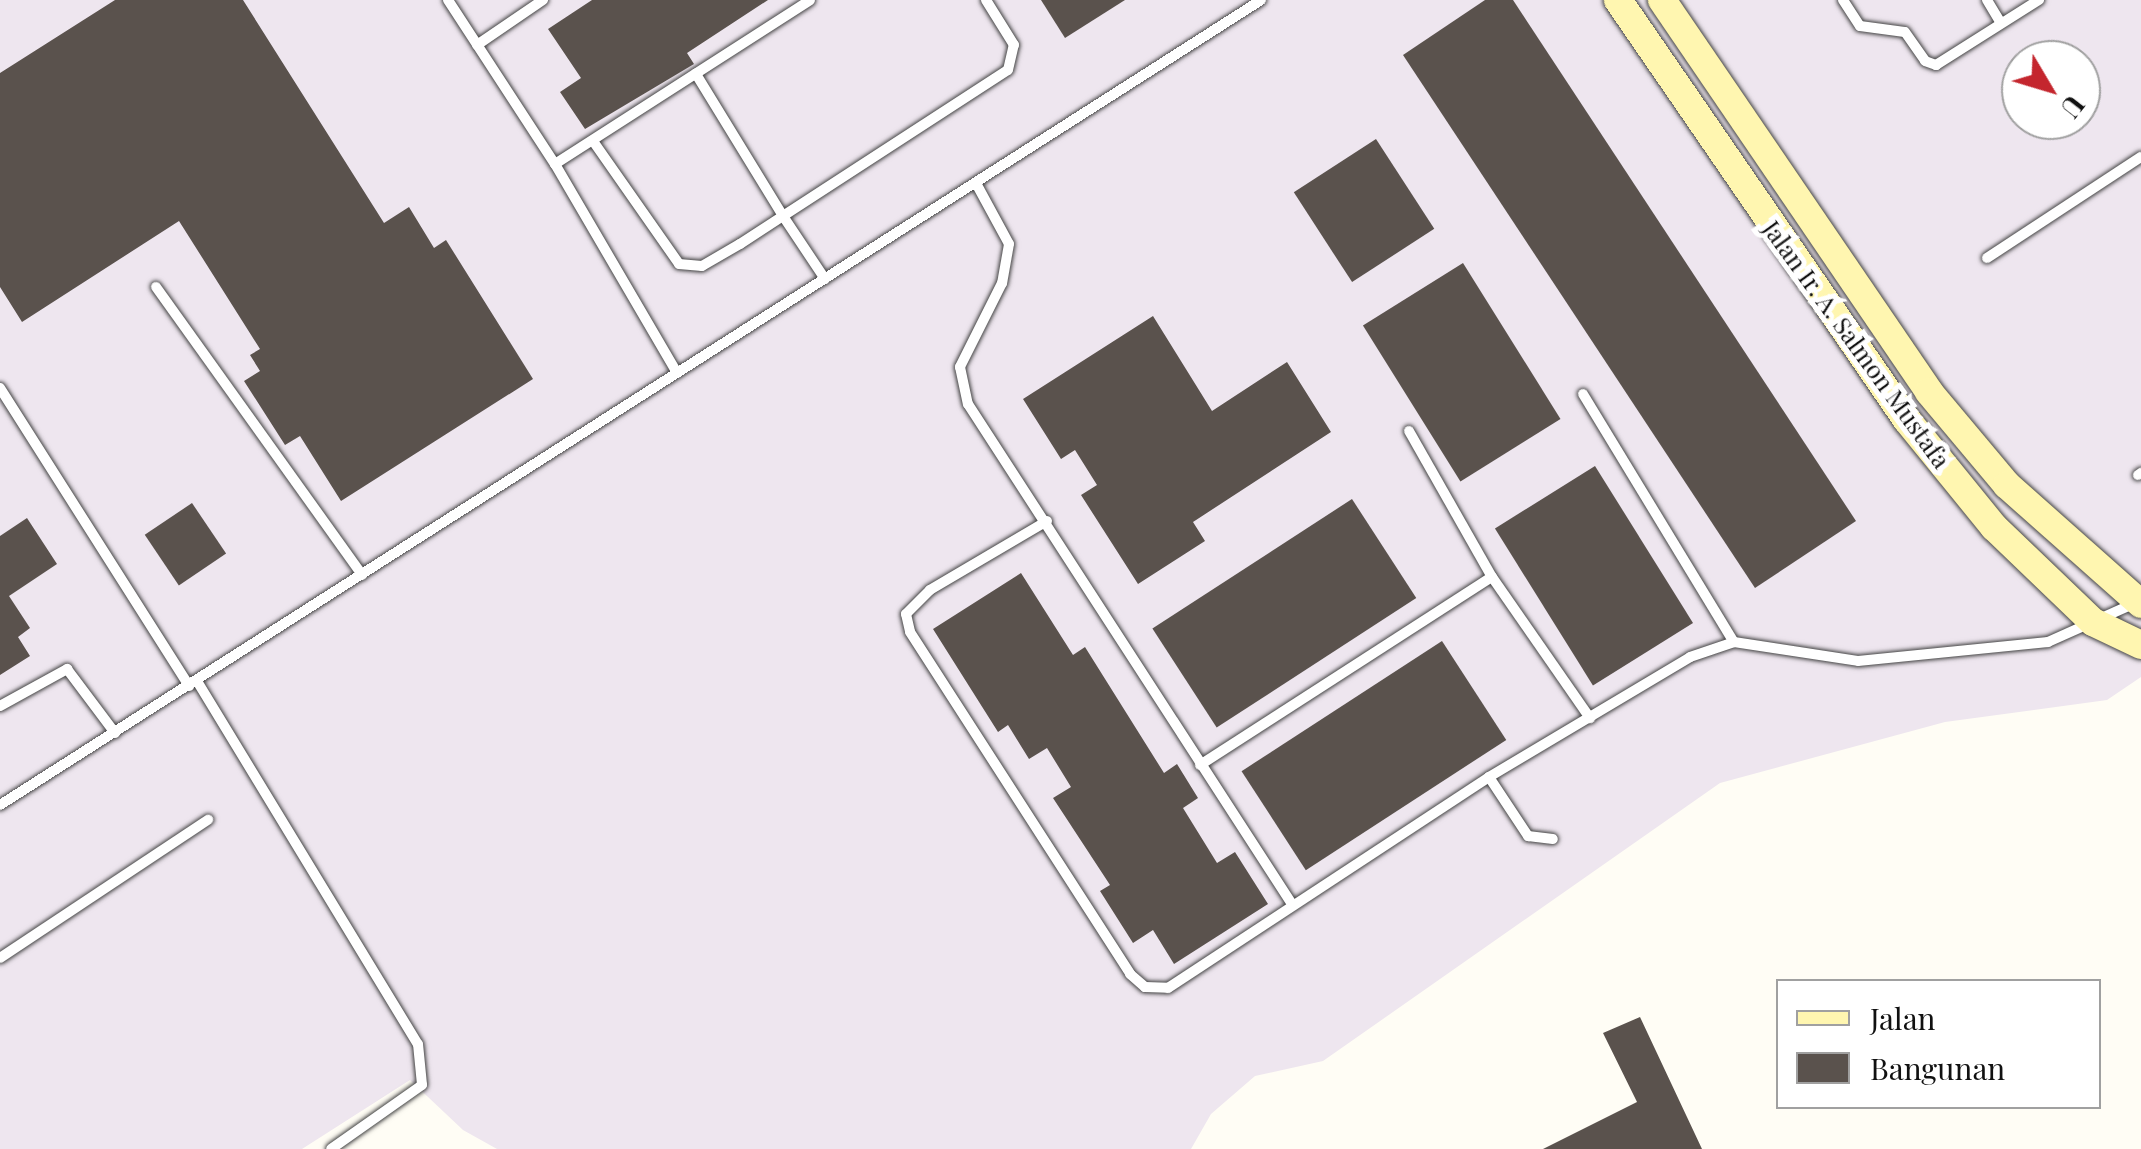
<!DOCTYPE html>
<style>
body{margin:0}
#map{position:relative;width:2141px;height:1149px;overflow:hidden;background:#fffdf5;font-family:"Playfair Display",serif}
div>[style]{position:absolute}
.industrial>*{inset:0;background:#eee6ef}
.building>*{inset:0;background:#5a524d;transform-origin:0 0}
.roads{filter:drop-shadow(0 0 2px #444) drop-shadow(0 0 2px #444)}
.lane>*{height:10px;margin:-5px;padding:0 5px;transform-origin:5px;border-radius:5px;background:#fff}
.secondary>*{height:28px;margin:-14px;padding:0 14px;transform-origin:14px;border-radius:14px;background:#fff6b0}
span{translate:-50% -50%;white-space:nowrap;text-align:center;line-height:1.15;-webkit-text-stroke:10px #fff;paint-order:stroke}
.street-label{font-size:25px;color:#111}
.legend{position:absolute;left:1776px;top:979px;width:325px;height:130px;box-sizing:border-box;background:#fff;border:2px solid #a0a0a0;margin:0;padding:12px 18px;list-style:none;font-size:30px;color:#111}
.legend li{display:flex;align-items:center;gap:20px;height:50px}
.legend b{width:50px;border:2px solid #a0a0a0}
.north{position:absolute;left:2001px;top:40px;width:100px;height:100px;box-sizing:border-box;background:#fff;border:2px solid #a0a0a0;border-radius:50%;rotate:128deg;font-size:28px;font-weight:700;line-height:40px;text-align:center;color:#111}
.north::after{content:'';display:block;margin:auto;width:35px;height:45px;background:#c4262e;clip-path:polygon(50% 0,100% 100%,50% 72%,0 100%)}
</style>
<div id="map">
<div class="industrial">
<i style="clip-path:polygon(evenodd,0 0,2141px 0,2141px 677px,2107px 700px,1945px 722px,1720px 783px,1323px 1061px,1255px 1076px,1211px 1114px,1191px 1149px,497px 1149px,463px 1130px,410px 1080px,302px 1149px,0 1149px,0 0,2021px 60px,2081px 60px,2081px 120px,2021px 120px,2021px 60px)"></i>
</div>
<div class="building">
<i style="clip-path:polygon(115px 0,243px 0,384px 223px,409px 207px,434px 248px,446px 240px,533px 379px,341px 501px,300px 436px,285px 445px,244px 381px,260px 371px,250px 355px,260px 349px,179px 221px,22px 322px,0 287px,0 73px)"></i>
<i style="clip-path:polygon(592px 0,768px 0,687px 53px,694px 64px,585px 129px,560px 92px,581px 78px,548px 29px)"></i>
<i style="clip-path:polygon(1041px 0,1125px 0,1065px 38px)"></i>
<i style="clip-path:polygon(1485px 0,1513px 0,1856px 521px,1755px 588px,1403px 55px)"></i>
<i style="left:1376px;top:139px;width:107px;height:98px;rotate:57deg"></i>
<i style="left:1463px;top:263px;width:184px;height:118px;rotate:58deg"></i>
<i style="clip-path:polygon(1153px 316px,1212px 411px,1287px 362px,1331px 432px,1193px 522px,1205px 541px,1138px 584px,1081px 495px,1097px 485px,1075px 450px,1061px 459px,1023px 399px)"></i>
<i style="left:1595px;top:466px;width:185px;height:118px;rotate:58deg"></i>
<i style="left:1352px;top:499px;width:118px;height:238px;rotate:57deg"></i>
<i style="left:192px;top:503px;width:61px;height:57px;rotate:56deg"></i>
<i style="clip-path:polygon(27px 518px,57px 564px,9px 596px,30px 628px,18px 637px,30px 656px,0 675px,0 536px)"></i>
<i style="clip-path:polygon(1021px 573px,1073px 655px,1085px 647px,1164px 773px,1177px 764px,1198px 798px,1183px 808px,1217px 863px,1235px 852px,1268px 904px,1174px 964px,1153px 930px,1133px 943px,1100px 891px,1110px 885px,1053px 798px,1071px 787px,1047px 748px,1029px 759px,1008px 725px,998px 732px,933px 629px)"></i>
<i style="left:1442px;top:641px;width:118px;height:239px;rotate:57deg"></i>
<i style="clip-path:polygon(1640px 1017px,1702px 1149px,1543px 1149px,1637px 1102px,1603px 1033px)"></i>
</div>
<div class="roads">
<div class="lane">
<i style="left:448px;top:0;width:196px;rotate:56.9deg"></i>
<i style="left:555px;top:164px;width:242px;rotate:59.7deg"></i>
<i style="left:1843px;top:0;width:31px;rotate:57deg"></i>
<i style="left:1860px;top:26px;width:45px;rotate:7.6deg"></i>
<i style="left:1905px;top:32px;width:35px;rotate:55deg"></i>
<i style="left:1925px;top:61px;width:12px;rotate:20deg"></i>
<i style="left:1936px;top:65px;width:122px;rotate:-32.3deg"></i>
<i style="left:1987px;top:0;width:27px;rotate:59deg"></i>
<i style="left:477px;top:45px;width:80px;rotate:-34.3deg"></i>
<i style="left:593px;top:141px;width:150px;rotate:55deg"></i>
<i style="left:679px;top:264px;width:23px;rotate:5deg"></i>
<i style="left:702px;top:266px;width:44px;rotate:-30.1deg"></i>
<i style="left:740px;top:244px;width:51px;rotate:-33.1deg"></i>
<i style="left:783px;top:216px;width:167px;rotate:-121.5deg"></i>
<i style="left:555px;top:164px;width:303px;rotate:-32.7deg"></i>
<i style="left:977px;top:185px;width:67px;rotate:61.5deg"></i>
<i style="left:1009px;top:244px;width:40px;rotate:100deg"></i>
<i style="left:1002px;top:283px;width:94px;rotate:116.6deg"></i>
<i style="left:960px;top:367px;width:38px;rotate:78deg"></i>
<i style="left:968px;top:404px;width:596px;rotate:57.06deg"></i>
<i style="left:1987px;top:258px;width:184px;rotate:-33.3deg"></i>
<i style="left:825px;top:279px;width:76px;rotate:-123.7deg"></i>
<i style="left:783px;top:216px;width:268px;rotate:-33deg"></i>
<i style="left:1008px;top:70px;width:26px;rotate:-77deg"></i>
<i style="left:1014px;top:45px;width:53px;rotate:-121.9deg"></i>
<i style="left:156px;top:287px;width:354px;rotate:54.4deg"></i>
<i style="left:0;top:388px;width:353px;rotate:57.6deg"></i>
<i style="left:1583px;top:394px;width:290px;rotate:58.7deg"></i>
<i style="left:1409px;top:431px;width:168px;rotate:60.4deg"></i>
<i style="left:1492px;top:577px;width:172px;rotate:55.2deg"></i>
<i style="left:2138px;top:475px;width:4px;rotate:-34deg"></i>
<i style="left:1047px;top:521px;width:136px;rotate:149.5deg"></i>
<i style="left:930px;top:590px;width:34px;rotate:135deg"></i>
<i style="left:906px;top:614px;width:18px;rotate:77deg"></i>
<i style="left:910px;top:632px;width:407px;rotate:57.2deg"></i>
<i style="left:1130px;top:974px;width:20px;rotate:41deg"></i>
<i style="left:1145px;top:987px;width:23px;rotate:2deg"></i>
<i style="left:1168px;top:988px;width:384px;rotate:-33.3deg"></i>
<i style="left:1489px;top:777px;width:234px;rotate:-30.8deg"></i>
<i style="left:1690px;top:657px;width:46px;rotate:-18.8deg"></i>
<i style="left:1734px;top:642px;width:125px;rotate:8.7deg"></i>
<i style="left:1858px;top:661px;width:191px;rotate:-5.7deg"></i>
<i style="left:2048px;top:642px;width:95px;rotate:-24.1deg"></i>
<i style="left:197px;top:681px;width:425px;rotate:58.7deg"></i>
<i style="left:418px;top:1044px;width:41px;rotate:84.4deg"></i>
<i style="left:422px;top:1085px;width:111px;rotate:144.9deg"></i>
<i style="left:0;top:706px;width:77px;rotate:-28.9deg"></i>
<i style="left:67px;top:669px;width:80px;rotate:53.1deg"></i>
<i style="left:1200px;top:765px;width:347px;rotate:-32.8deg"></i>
<i style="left:1489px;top:777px;width:71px;rotate:56.5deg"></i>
<i style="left:1528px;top:836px;width:25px;rotate:7deg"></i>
<i style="left:0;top:805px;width:1496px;rotate:-32.55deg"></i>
<i style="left:0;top:958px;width:250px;rotate:-33.6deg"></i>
</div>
<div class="secondary">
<i style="left:1618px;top:0;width:510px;rotate:55.47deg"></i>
<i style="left:1907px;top:420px;width:138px;rotate:50.9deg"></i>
<i style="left:1994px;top:527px;width:137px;rotate:43.8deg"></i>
<i style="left:2093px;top:622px;width:53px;rotate:25.6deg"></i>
<i style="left:1662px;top:0;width:474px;rotate:55.7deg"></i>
<i style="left:1929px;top:392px;width:121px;rotate:50deg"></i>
<i style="left:2007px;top:485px;width:179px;rotate:41.6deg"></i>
</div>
</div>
<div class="street-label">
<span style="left:1857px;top:344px;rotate:54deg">Jalan Ir. A. Salmon Mustafa</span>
</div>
<ul class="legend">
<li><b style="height:12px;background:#fff6b0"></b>Jalan</li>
<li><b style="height:28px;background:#5a524d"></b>Bangunan</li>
</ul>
<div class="north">U</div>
</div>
